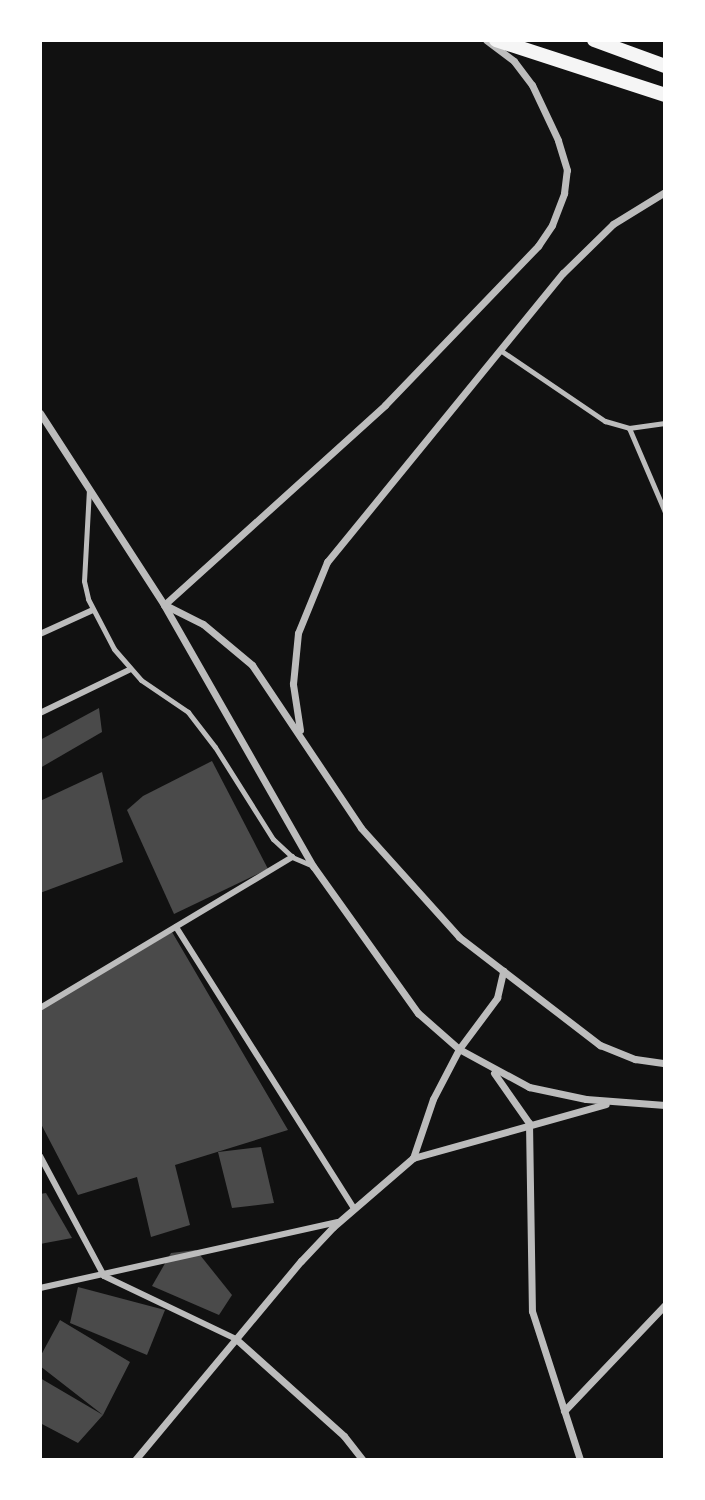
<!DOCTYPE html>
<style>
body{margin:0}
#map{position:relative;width:705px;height:1500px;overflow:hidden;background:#111;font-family:"DejaVu Sans",sans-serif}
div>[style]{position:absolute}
.building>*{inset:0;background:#4a4a4a}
.service>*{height:5px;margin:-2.5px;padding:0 2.5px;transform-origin:2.5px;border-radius:2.5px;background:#bcbcbc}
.pedestrian>*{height:6px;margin:-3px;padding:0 3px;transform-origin:3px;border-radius:3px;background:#bcbcbc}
.minor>*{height:7px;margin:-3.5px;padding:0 3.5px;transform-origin:3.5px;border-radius:3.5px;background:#bcbcbc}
.secondary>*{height:14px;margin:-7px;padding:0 7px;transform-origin:7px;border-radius:7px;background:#f5f5f5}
span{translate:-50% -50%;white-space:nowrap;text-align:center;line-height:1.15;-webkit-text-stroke:5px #fff;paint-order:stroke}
.frame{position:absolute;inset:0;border:42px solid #fff;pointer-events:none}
</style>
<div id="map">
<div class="building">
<i style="clip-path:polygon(99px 708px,102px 732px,40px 768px,40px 740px)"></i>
<i style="clip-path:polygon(212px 761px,268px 869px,174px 914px,127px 810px,143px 796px)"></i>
<i style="clip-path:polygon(102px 772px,123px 862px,40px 893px,40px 801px)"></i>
<i style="clip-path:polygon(172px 932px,288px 1130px,175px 1165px,190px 1225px,151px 1237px,137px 1177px,78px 1195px,40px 1122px,40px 1010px)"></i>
<i style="clip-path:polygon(261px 1147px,274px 1203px,232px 1208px,218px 1152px)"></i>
<i style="clip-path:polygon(46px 1193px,72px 1238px,40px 1244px,40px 1194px)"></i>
<i style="clip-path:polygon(196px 1250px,232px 1295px,219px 1315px,152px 1286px,171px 1253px)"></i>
<i style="clip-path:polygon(78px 1287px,165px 1310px,147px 1355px,70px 1323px)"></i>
<i style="clip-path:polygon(60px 1320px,130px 1362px,103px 1415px,78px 1443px,40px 1423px,40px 1378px,103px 1415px,40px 1366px,40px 1357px)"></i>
</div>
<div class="service">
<i style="left:500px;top:350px;width:127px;rotate:34.1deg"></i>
<i style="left:605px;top:421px;width:25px;rotate:16deg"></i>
<i style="left:629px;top:428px;width:36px;rotate:-8deg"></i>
<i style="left:629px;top:428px;width:91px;rotate:66.8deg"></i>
<i style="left:89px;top:489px;width:92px;rotate:93.1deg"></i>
<i style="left:84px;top:581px;width:18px;rotate:77deg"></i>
<i style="left:88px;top:599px;width:56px;rotate:62.5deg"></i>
<i style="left:114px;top:649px;width:41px;rotate:48.9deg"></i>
<i style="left:141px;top:680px;width:57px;rotate:34.2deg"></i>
<i style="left:188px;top:712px;width:44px;rotate:52.4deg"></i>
<i style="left:215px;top:747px;width:109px;rotate:57.8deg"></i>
<i style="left:273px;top:839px;width:26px;rotate:43deg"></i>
<i style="left:292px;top:857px;width:21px;rotate:23deg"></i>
</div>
<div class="pedestrian">
<i style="left:40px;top:634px;width:58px;rotate:-24.4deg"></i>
<i style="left:40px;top:713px;width:99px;rotate:-25.8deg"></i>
<i style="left:176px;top:927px;width:333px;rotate:57.7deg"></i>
<i style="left:40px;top:1008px;width:294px;rotate:-30.9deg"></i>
<i style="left:40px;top:1156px;width:136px;rotate:61.9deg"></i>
<i style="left:104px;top:1276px;width:146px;rotate:25.5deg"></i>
<i style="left:40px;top:1288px;width:305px;rotate:-12.5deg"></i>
</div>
<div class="minor">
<i style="left:40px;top:413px;width:229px;rotate:57.1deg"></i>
<i style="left:164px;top:605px;width:301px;rotate:60.3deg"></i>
<i style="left:313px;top:866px;width:181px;rotate:54.5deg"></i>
<i style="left:418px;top:1013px;width:55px;rotate:41.3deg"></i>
<i style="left:459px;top:1049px;width:80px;rotate:28.5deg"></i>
<i style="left:529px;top:1087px;width:58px;rotate:11.9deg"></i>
<i style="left:586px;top:1099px;width:79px;rotate:4.3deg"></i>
<i style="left:164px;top:605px;width:298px;rotate:-42.1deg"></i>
<i style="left:385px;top:405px;width:221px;rotate:-46.1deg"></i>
<i style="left:538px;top:246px;width:25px;rotate:-56deg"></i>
<i style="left:552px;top:225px;width:34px;rotate:-69deg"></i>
<i style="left:564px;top:193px;width:23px;rotate:-83deg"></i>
<i style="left:567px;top:170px;width:31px;rotate:-107deg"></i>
<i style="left:558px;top:140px;width:61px;rotate:-115.3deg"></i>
<i style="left:532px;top:85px;width:30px;rotate:-127deg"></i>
<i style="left:514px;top:61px;width:35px;rotate:-143deg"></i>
<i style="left:165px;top:605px;width:42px;rotate:26.6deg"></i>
<i style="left:203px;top:624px;width:64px;rotate:39.9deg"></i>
<i style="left:252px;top:665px;width:196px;rotate:56.2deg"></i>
<i style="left:361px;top:828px;width:147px;rotate:48deg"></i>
<i style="left:459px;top:937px;width:178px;rotate:37.5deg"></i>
<i style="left:600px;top:1045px;width:38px;rotate:22deg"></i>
<i style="left:635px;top:1059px;width:30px;rotate:8deg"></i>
<i style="left:300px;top:730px;width:47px;rotate:-98.7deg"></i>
<i style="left:293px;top:684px;width:51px;rotate:-84.4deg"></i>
<i style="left:298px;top:633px;width:77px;rotate:-67.8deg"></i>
<i style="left:327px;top:562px;width:373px;rotate:-50.8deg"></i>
<i style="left:563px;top:273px;width:70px;rotate:-44.4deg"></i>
<i style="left:613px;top:224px;width:61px;rotate:-31.6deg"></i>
<i style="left:494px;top:1073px;width:61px;rotate:55deg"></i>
<i style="left:529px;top:1123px;width:188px;rotate:89.1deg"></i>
<i style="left:532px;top:1311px;width:157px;rotate:72.1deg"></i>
<i style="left:413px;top:1158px;width:62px;rotate:-71.3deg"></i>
<i style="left:433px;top:1099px;width:56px;rotate:-62.5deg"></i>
<i style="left:459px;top:1049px;width:64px;rotate:-53.3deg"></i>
<i style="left:497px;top:998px;width:28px;rotate:-77deg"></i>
<i style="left:236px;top:1339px;width:145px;rotate:41.9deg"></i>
<i style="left:344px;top:1436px;width:31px;rotate:52deg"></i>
<i style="left:564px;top:1411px;width:146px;rotate:-46.4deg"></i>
<i style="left:135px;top:1460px;width:259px;rotate:-50.2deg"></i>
<i style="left:301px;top:1261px;width:47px;rotate:-46.7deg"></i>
<i style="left:333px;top:1227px;width:106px;rotate:-40.8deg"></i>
<i style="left:413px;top:1158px;width:200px;rotate:-15.6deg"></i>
</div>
<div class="secondary">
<i style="left:496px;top:40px;width:178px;rotate:18deg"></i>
<i style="left:594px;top:40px;width:76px;rotate:20.1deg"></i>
</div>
<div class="frame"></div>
</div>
